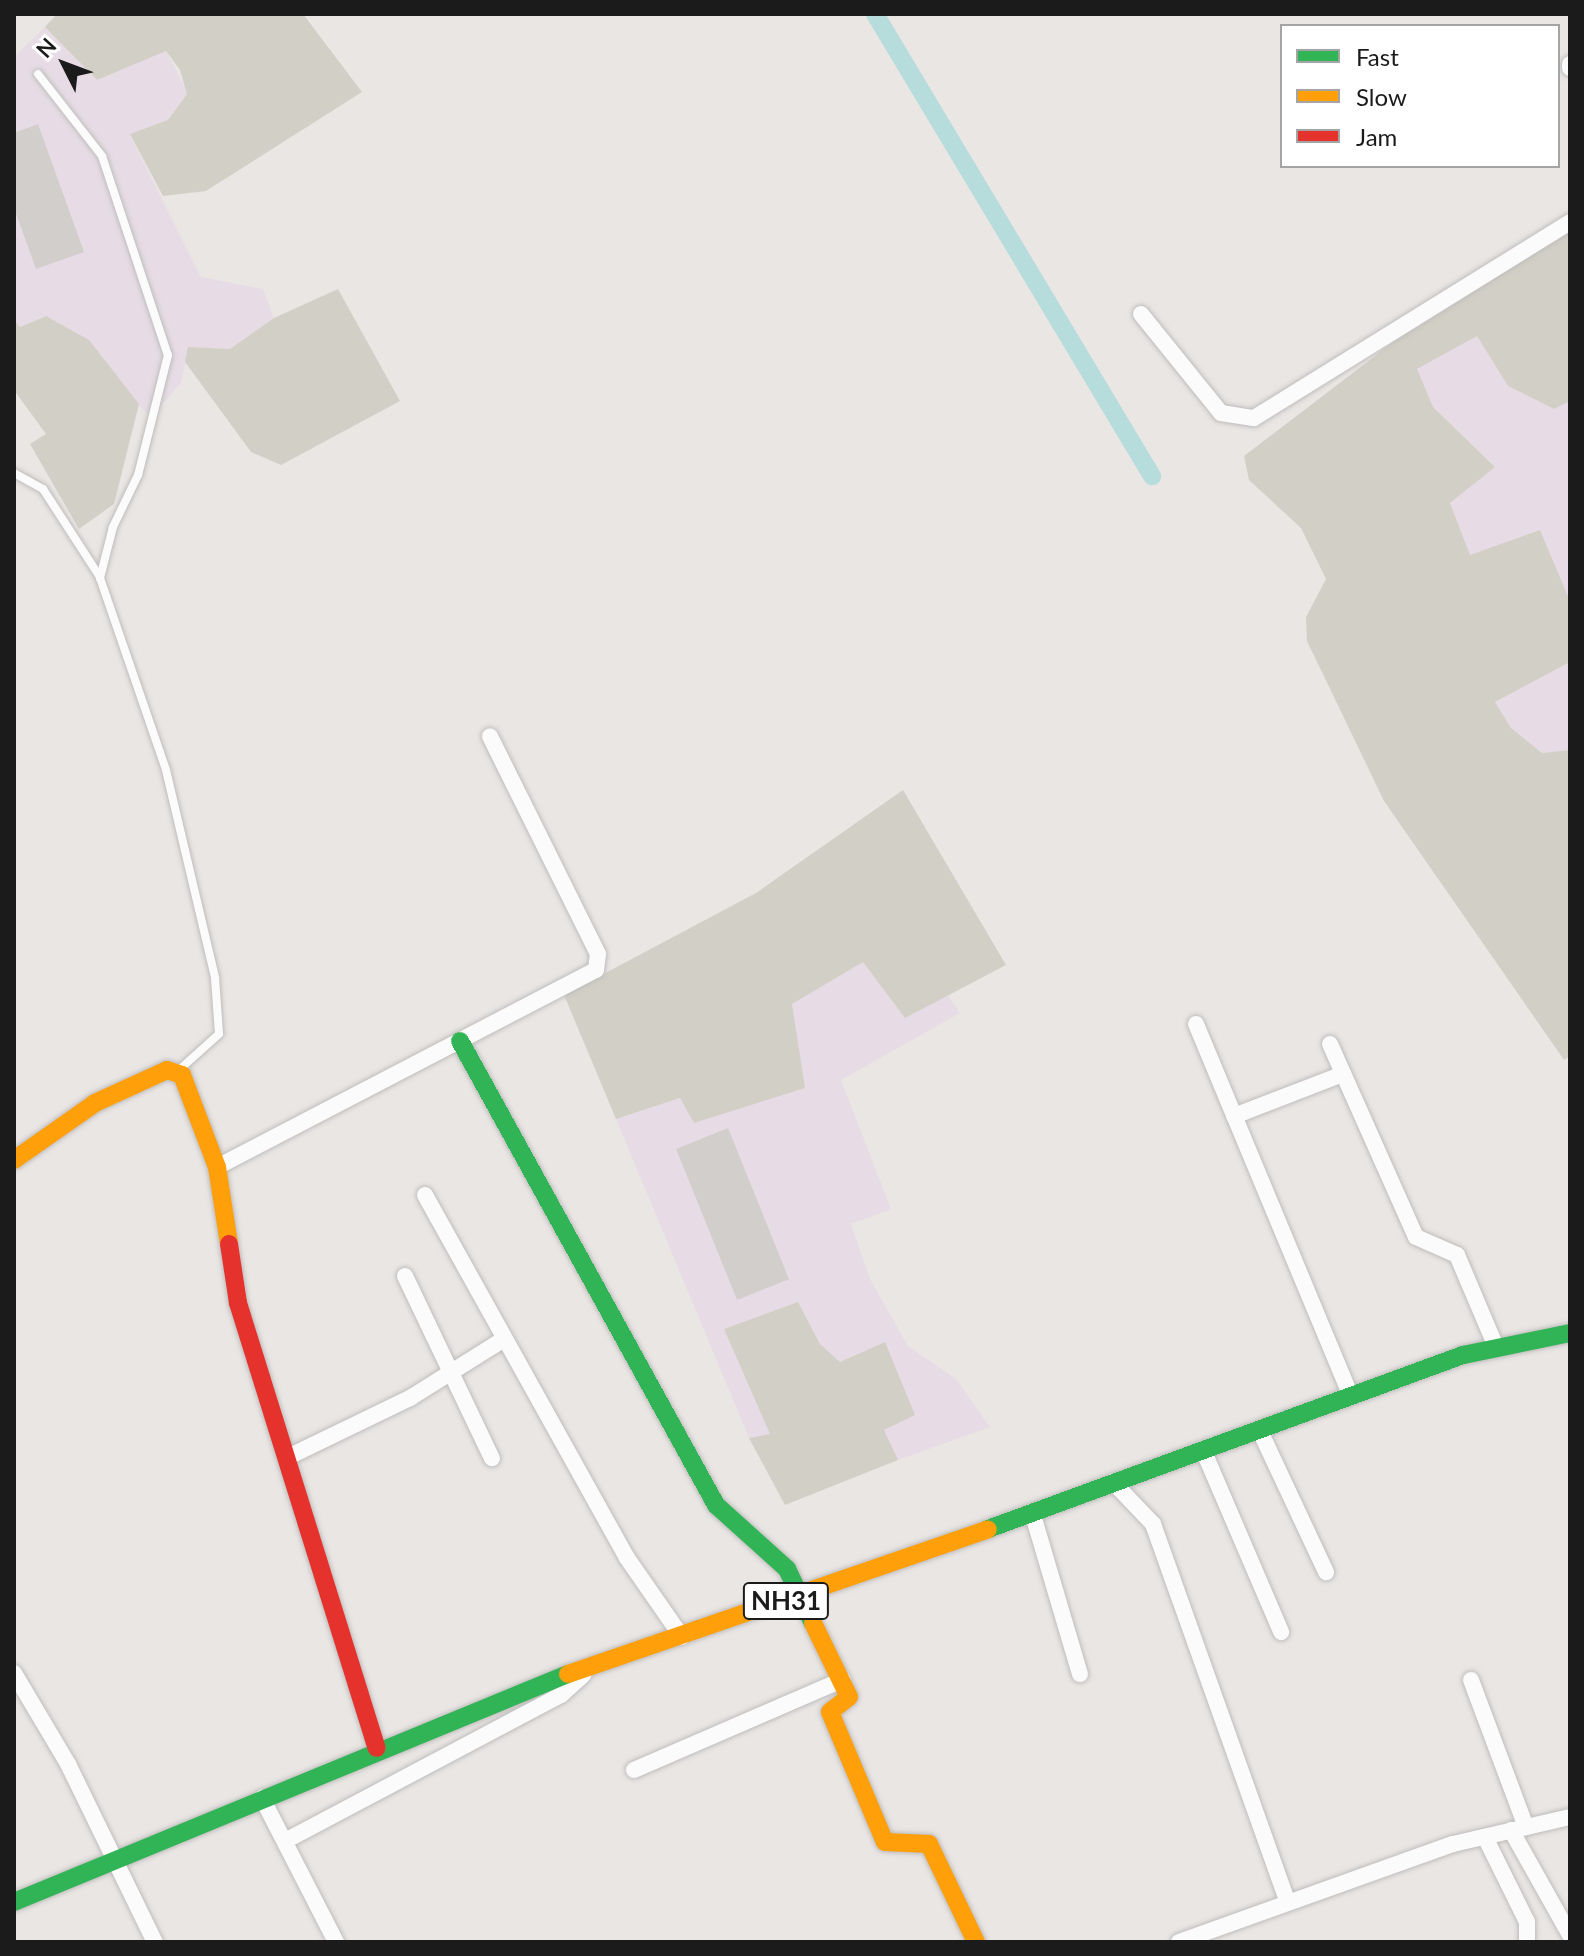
<!DOCTYPE html>
<style>
body{margin:0}
#map{position:relative;width:1584px;height:1956px;overflow:hidden;background:#e9e6e4;font-family:Lato,sans-serif}
div>[style]{position:absolute}
.industrial>*{inset:0;background:#e7dce5}
.construction>*{inset:0;background:#d2cfc6}
.canal>*{height:18px;margin:-9px;padding:0 9px;transform-origin:9px;border-radius:9px;background:#b7dcdc}
.building>*{inset:0;background:#d1cecc;transform-origin:0 0}
.roads{filter:drop-shadow(0 0 2px #bfbdbc) drop-shadow(0 0 2px #bfbdbc)}
.lane>*{height:8px;margin:-4px;padding:0 4px;transform-origin:4px;border-radius:4px;background:#fcfbfb}
.street>*{height:16px;margin:-8px;padding:0 8px;transform-origin:8px;border-radius:8px;background:#fcfbfb}
.fast>*{height:18px;margin:-9px;padding:0 9px;transform-origin:9px;border-radius:9px;background:#30b455}
.slow>*{height:18px;margin:-9px;padding:0 9px;transform-origin:9px;border-radius:9px;background:#ff9f0a}
.jam>*{height:18px;margin:-9px;padding:0 9px;transform-origin:9px;border-radius:9px;background:#e5322d}
span{translate:-50% -50%;white-space:nowrap;text-align:center;line-height:1.15;-webkit-text-stroke:6px #fff;paint-order:stroke}
.shield-label span{padding:2px 6px;background:#fff;border:2px solid;border-radius:6px;-webkit-text-stroke-width:0}
.shield-label{font-size:26px;color:#1b1b1b;font-weight:700}
.frame{position:absolute;inset:0;border:16px solid #1b1b1b;pointer-events:none}
.legend{position:absolute;left:1280px;top:24px;width:280px;height:144px;box-sizing:border-box;background:#fff;border:2px solid #a4a4a4;margin:0;padding:10px 14px;list-style:none;font-size:24px;color:#1b1b1b}
.legend li{display:flex;align-items:center;gap:16px;height:40px}
.legend b{width:40px;border:2px solid #a4a4a4}
.north{position:absolute;left:24px;top:24px;width:80px;height:80px;-webkit-text-stroke:6px #fff;paint-order:stroke;rotate:312deg;font-size:22px;font-weight:700;line-height:32px;text-align:center;color:#1b1b1b}
.north::after{content:'';display:block;margin:auto;width:28px;height:36px;background:#1b1b1b;clip-path:polygon(50% 0,100% 100%,50% 72%,0 100%)}
</style>
<div id="map">
<div class="industrial">
<i style="clip-path:polygon(45px 27px,97px 80px,166px 51px,188px 93px,168px 120px,130px 135px,201px 277px,263px 289px,274px 318px,230px 349px,189px 347px,181px 383px,151px 417px,45px 316px,19px 327px,14px 320px,14px 57px)"></i>
<i style="clip-path:polygon(1477px 336px,1508px 386px,1554px 409px,1570px 401px,1570px 601px,1540px 530px,1470px 556px,1450px 503px,1495px 466px,1433px 407px,1417px 369px)"></i>
<i style="clip-path:polygon(1570px 662px,1570px 750px,1542px 753px,1511px 728px,1495px 702px)"></i>
<i style="clip-path:polygon(864px 961px,905px 1018px,948px 995px,960px 1013px,841px 1080px,891px 1209px,851px 1224px,870px 1279px,908px 1346px,956px 1379px,990px 1427px,898px 1460px,884px 1430px,885px 1342px,840px 1362px,820px 1344px,771px 1435px,749px 1438px,616px 1119px,680px 1098px,694px 1123px,792px 1004px)"></i>
</div>
<div class="construction">
<i style="clip-path:polygon(57px 14px,303px 14px,362px 92px,206px 191px,163px 196px,130px 134px,168px 120px,187px 94px,180px 70px,166px 51px,97px 80px,45px 27px)"></i>
<i style="clip-path:polygon(1570px 231px,1570px 401px,1554px 409px,1508px 386px,1477px 336px,1417px 369px,1433px 407px,1495px 467px,1450px 503px,1470px 555px,1540px 530px,1570px 601px,1570px 662px,1495px 702px,1511px 728px,1542px 753px,1570px 750px,1570px 1056px,1564px 1060px,1384px 801px,1307px 641px,1306px 617px,1326px 579px,1301px 528px,1249px 480px,1244px 456px,1392px 343px)"></i>
<i style="clip-path:polygon(338px 289px,400px 401px,281px 465px,251px 452px,185px 362px,188px 347px,230px 349px,274px 318px)"></i>
<i style="clip-path:polygon(46px 316px,89px 340px,139px 404px,114px 504px,79px 529px,30px 444px,46px 434px,14px 390px,14px 320px,20px 327px)"></i>
<i style="clip-path:polygon(903px 790px,1006px 965px,905px 1018px,863px 962px,792px 1004px,805px 1088px,694px 1123px,680px 1098px,616px 1119px,564px 995px,756px 893px)"></i>
<i style="clip-path:polygon(798px 1302px,820px 1344px,840px 1362px,885px 1342px,915px 1415px,884px 1430px,898px 1460px,785px 1505px,749px 1438px,770px 1434px,724px 1329px)"></i>
</div>
<div class="canal">
<i style="left:875px;top:14px;width:539px;rotate:59.05deg"></i>
</div>
<div class="building">
<i style="clip-path:polygon(38px 124px,84px 252px,36px 269px,14px 208px,14px 133px)"></i>
<i style="left:728px;top:1128px;width:163px;height:56px;rotate:68deg"></i>
</div>
<div class="roads">
<div class="lane">
<i style="left:38px;top:74px;width:104px;rotate:52deg"></i>
<i style="left:102px;top:156px;width:210px;rotate:71.7deg"></i>
<i style="left:168px;top:355px;width:124px;rotate:104deg"></i>
<i style="left:138px;top:475px;width:58px;rotate:115.7deg"></i>
<i style="left:113px;top:527px;width:53px;rotate:104.3deg"></i>
<i style="left:100px;top:578px;width:203px;rotate:71deg"></i>
<i style="left:166px;top:770px;width:214px;rotate:76.7deg"></i>
<i style="left:215px;top:978px;width:56px;rotate:85.9deg"></i>
<i style="left:219px;top:1034px;width:54px;rotate:138deg"></i>
<i style="left:14px;top:473px;width:33px;rotate:29deg"></i>
<i style="left:43px;top:489px;width:105px;rotate:57.1deg"></i>
</div>
<div class="street">
<i style="left:1570px;top:64px;width:4px;rotate:90deg"></i>
<i style="left:1141px;top:314px;width:127px;rotate:51.1deg"></i>
<i style="left:1221px;top:413px;width:33px;rotate:9deg"></i>
<i style="left:1254px;top:418px;width:372px;rotate:-31.8deg"></i>
<i style="left:1196px;top:1024px;width:401px;rotate:67.4deg"></i>
<i style="left:1330px;top:1044px;width:211px;rotate:66deg"></i>
<i style="left:1416px;top:1237px;width:45px;rotate:23.7deg"></i>
<i style="left:1457px;top:1255px;width:100px;rotate:67deg"></i>
<i style="left:1234px;top:1116px;width:117px;rotate:-21.1deg"></i>
<i style="left:217px;top:1167px;width:427px;rotate:-27.5deg"></i>
<i style="left:596px;top:970px;width:16px;rotate:-83deg"></i>
<i style="left:598px;top:954px;width:243px;rotate:-116.4deg"></i>
<i style="left:425px;top:1195px;width:415px;rotate:60.9deg"></i>
<i style="left:627px;top:1558px;width:96px;rotate:55.2deg"></i>
<i style="left:405px;top:1276px;width:202px;rotate:64.5deg"></i>
<i style="left:1260px;top:1431px;width:156px;rotate:64.9deg"></i>
<i style="left:1204px;top:1452px;width:196px;rotate:66.8deg"></i>
<i style="left:288px;top:1457px;width:136px;rotate:-25.8deg"></i>
<i style="left:410px;top:1398px;width:107px;rotate:-32.1deg"></i>
<i style="left:1113px;top:1482px;width:58px;rotate:46.4deg"></i>
<i style="left:1153px;top:1524px;width:400px;rotate:70.4deg"></i>
<i style="left:1032px;top:1512px;width:169px;rotate:73.5deg"></i>
<i style="left:14px;top:1673px;width:106px;rotate:59.3deg"></i>
<i style="left:68px;top:1764px;width:198px;rotate:64deg"></i>
<i style="left:1471px;top:1680px;width:157px;rotate:69.5deg"></i>
<i style="left:634px;top:1770px;width:227px;rotate:-23.4deg"></i>
<i style="left:262px;top:1798px;width:162px;rotate:62.8deg"></i>
<i style="left:1511px;top:1830px;width:120px;rotate:60.7deg"></i>
<i style="left:1485px;top:1837px;width:95px;rotate:63.7deg"></i>
<i style="left:1527px;top:1922px;width:20px;rotate:90deg"></i>
<i style="left:285px;top:1841px;width:312px;rotate:-27.9deg"></i>
<i style="left:561px;top:1695px;width:30px;rotate:-42deg"></i>
<i style="left:1179px;top:1942px;width:291px;rotate:-19.7deg"></i>
<i style="left:1453px;top:1844px;width:120px;rotate:-13deg"></i>
</div>
<div class="fast">
<i style="left:460px;top:1041px;width:530px;rotate:61.11deg"></i>
<i style="left:716px;top:1505px;width:96px;rotate:42deg"></i>
<i style="left:787px;top:1569px;width:60px;rotate:64.3deg"></i>
<i style="left:988px;top:1529px;width:506px;rotate:-20.12deg"></i>
<i style="left:1463px;top:1355px;width:109px;rotate:-11.6deg"></i>
<i style="left:14px;top:1902px;width:599px;rotate:-22.37deg"></i>
</div>
<div class="slow">
<i style="left:14px;top:1160px;width:99px;rotate:-35.1deg"></i>
<i style="left:95px;top:1103px;width:79px;rotate:-24.6deg"></i>
<i style="left:167px;top:1070px;width:16px;rotate:18deg"></i>
<i style="left:182px;top:1075px;width:98px;rotate:69.2deg"></i>
<i style="left:217px;top:1167px;width:78px;rotate:81.1deg"></i>
<i style="left:813px;top:1623px;width:82px;rotate:64.1deg"></i>
<i style="left:849px;top:1697px;width:24px;rotate:142deg"></i>
<i style="left:830px;top:1712px;width:141px;rotate:67.1deg"></i>
<i style="left:885px;top:1842px;width:44px;rotate:2.6deg"></i>
<i style="left:929px;top:1844px;width:109px;rotate:64.4deg"></i>
<i style="left:568px;top:1674px;width:444px;rotate:-19deg"></i>
</div>
<div class="jam">
<i style="left:229px;top:1244px;width:60px;rotate:81.3deg"></i>
<i style="left:238px;top:1303px;width:466px;rotate:72.7deg"></i>
</div>
</div>
<div class="shield-label">
<span style="left:786px;top:1601px">NH31</span>
</div>
<div class="frame"></div>
<ul class="legend">
<li><b style="height:10px;background:#30b455"></b>Fast</li>
<li><b style="height:10px;background:#ff9f0a"></b>Slow</li>
<li><b style="height:10px;background:#e5322d"></b>Jam</li>
</ul>
<div class="north">N</div>
</div>
